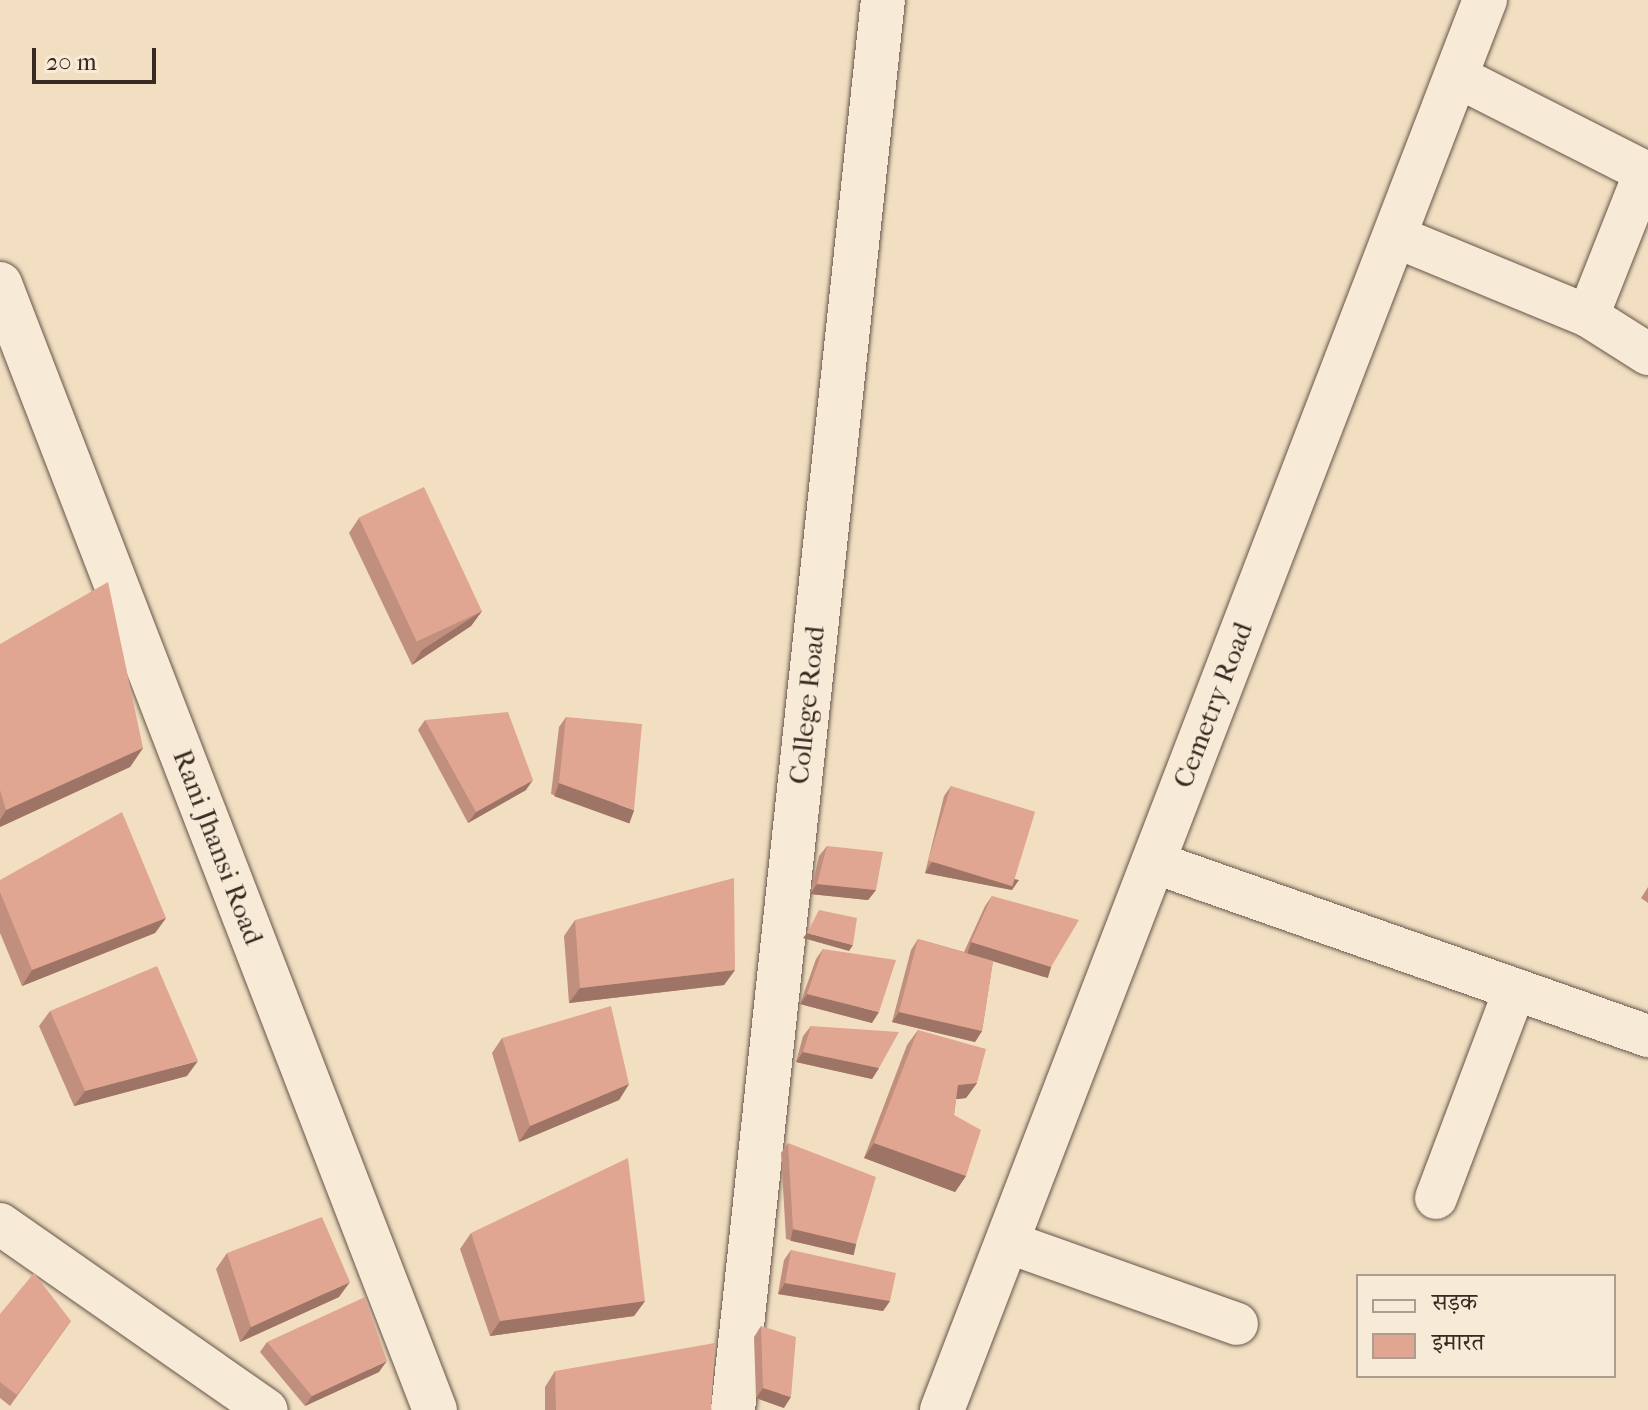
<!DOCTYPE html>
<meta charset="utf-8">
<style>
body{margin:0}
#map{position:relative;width:1648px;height:1410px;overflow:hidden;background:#f2dfc2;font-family:"IM FELL French Canon","Noto Serif Devanagari",serif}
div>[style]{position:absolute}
.roads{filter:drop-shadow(0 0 2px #66564a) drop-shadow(0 0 2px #66564a)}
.street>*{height:42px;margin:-21px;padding:0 21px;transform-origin:21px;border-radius:21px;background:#f7ead7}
.secondary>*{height:44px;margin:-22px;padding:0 22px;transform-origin:22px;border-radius:22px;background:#f7ead7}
.wall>*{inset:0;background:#c18f7e}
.shaded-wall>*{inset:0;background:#9d7466;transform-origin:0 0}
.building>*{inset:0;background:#e0a692;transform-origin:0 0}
span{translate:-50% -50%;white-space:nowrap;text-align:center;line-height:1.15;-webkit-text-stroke:8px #f7ead7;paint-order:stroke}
.street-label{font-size:28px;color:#382922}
.legend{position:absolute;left:1356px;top:1274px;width:260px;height:104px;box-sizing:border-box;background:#f7ead7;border:2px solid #ab9d8f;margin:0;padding:10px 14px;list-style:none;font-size:24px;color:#382922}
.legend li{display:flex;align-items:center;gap:16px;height:40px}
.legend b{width:40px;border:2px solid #ab9d8f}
.scale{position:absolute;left:32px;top:48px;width:124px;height:36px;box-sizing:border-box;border:4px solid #382922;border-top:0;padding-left:10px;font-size:24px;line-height:28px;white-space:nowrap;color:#382922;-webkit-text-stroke:6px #f7ead7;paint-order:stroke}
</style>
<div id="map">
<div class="roads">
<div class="street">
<i style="left:1456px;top:76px;width:212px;rotate:26.9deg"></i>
<i style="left:1645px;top:172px;width:155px;rotate:111.6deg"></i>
<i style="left:1588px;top:316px;width:71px;rotate:32.3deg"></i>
<i style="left:1394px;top:236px;width:210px;rotate:22.4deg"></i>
<i style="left:1153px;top:862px;width:525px;rotate:19.37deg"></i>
<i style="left:1436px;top:1198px;width:223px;rotate:-69.3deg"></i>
<i style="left:0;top:1224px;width:325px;rotate:34.9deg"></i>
<i style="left:1007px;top:1242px;width:244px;rotate:19.6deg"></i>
</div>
<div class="secondary">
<i style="left:0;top:284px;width:1207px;rotate:68.88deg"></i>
<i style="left:733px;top:1410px;width:1418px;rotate:-83.93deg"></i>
<i style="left:942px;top:1410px;width:1511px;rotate:-68.94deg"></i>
</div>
</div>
<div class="wall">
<i style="clip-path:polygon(359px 518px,482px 611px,471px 626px,412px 665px,349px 533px)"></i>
<i style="clip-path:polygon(0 644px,143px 748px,130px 767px,0 827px)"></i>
<i style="clip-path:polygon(566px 717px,627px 821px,551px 794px,559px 727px)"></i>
<i style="clip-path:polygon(425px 720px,526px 790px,468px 823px,418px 730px)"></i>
<i style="clip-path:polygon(951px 786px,1012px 890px,925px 873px,944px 796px)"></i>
<i style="clip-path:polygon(827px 846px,876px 890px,868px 900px,810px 894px,819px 856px)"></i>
<i style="clip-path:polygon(0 880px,166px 918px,155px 933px,22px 986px,0 933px)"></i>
<i style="clip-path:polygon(1648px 887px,1648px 903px,1641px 898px)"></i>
<i style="clip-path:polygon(992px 896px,1044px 977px,993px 961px,982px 1031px,975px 1042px,892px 1022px,911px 950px,918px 939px,964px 952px,985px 906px)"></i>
<i style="clip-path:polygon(575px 920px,735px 970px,724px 985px,569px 1003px,564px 936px)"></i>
<i style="clip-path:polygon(823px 949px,872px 1023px,800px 1004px,816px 959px)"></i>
<i style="clip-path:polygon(50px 1011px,187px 1076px,74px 1106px,39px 1026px)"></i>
<i style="clip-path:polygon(811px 1026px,879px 1068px,872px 1079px,796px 1062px,803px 1036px)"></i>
<i style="clip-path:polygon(918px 1030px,977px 1083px,966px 1098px,956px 1099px,954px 1115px,966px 1176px,955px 1192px,864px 1158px,907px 1045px)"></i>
<i style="clip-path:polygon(502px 1038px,629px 1084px,619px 1100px,519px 1142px,492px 1053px)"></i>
<i style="clip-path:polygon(788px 1143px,849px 1254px,786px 1239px,781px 1153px)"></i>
<i style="clip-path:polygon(471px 1233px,645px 1301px,634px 1316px,490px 1336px,460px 1249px)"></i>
<i style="clip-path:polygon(791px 1250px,890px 1301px,883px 1311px,778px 1294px,784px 1260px)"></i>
<i style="clip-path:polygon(227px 1253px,339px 1297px,240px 1342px,216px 1269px)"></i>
<i style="clip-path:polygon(0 1314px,71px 1321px,10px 1406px,0 1398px)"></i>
<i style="clip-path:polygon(761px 1326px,784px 1408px,756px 1398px,754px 1337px)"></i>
<i style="clip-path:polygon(267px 1342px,379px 1372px,305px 1406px,260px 1352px)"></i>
<i style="clip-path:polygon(555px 1371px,711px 1410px,545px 1410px,545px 1387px)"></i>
</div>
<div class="shaded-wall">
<i style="clip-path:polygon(482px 611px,471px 626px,412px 665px,422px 650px)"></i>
<i style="clip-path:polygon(143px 748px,130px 767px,0 827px,0 820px,6px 810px)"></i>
<i style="clip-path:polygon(533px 780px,526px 790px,468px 823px,476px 812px)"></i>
<i style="left:559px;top:783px;width:80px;height:14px;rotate:20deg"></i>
<i style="clip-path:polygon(932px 862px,1019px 880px,1012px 890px,925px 873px)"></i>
<i style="clip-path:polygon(817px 884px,876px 890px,868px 900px,810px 894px)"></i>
<i style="clip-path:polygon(166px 918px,155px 933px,22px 986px,32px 970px)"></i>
<i style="clip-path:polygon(807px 933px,853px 945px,849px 951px,803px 938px)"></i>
<i style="left:971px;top:942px;width:84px;height:12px;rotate:17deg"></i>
<i style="clip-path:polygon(735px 970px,724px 985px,569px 1003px,580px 988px)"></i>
<i style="clip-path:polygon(807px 994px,879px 1012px,872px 1023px,800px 1004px)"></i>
<i style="clip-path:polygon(899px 1012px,982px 1031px,975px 1042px,892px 1022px)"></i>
<i style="clip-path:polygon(803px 1052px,879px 1068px,872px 1079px,796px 1062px)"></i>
<i style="clip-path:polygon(198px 1061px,187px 1076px,74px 1106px,85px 1091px)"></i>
<i style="clip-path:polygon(977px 1083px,966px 1098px,948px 1100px,958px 1085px)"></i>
<i style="clip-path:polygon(629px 1084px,619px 1100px,519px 1142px,530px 1126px)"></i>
<i style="clip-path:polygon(874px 1143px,966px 1176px,955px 1192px,864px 1158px)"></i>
<i style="left:793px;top:1229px;width:65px;height:12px;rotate:13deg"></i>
<i style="clip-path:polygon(350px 1282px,339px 1297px,240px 1342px,251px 1327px)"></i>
<i style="clip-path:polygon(785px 1283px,890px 1301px,883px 1311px,778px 1294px)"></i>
<i style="clip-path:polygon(645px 1301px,634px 1316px,490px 1336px,500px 1321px)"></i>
<i style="clip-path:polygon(387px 1361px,379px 1372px,305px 1406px,312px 1396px)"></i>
<i style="clip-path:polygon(763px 1388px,791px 1397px,784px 1408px,756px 1398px)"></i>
</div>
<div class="building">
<i style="left:424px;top:487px;width:137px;height:72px;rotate:65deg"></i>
<i style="clip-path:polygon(108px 582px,143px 748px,6px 810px,0 790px,0 644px)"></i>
<i style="clip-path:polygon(508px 712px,533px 780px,476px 812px,425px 720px)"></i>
<i style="clip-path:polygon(566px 717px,642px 724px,634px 810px,559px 783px)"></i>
<i style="left:951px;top:786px;width:88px;height:78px;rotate:17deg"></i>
<i style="clip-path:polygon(122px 812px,166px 918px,32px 970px,0 892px,0 880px)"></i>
<i style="clip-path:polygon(827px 846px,883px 852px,876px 890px,817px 884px)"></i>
<i style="clip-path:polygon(734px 878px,735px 970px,580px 988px,575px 920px)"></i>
<i style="clip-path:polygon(992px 896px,1079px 920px,1051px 967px,971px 942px)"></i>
<i style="clip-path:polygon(819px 910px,857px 918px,853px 945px,807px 933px)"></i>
<i style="clip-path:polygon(918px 939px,993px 961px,982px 1031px,899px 1012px)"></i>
<i style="clip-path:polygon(823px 949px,896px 960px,879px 1012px,807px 994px)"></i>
<i style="clip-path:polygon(157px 966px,198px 1061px,85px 1091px,50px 1011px)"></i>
<i style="clip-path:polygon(611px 1006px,629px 1084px,530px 1126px,502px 1038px)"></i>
<i style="clip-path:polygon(811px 1026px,899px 1032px,879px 1068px,803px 1052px)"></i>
<i style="clip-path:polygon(918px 1030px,986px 1049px,977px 1083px,958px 1085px,954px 1115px,981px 1130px,966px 1176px,874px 1143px)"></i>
<i style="clip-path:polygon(788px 1143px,876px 1177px,856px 1244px,793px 1229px)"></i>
<i style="clip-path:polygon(628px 1158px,645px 1301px,500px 1321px,471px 1233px)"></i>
<i style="clip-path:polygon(322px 1217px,350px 1282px,251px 1327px,227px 1253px)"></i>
<i style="clip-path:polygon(791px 1250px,896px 1273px,890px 1301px,785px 1283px)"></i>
<i style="clip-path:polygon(34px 1273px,71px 1321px,17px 1395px,0 1382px,0 1314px)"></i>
<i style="clip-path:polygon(365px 1297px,387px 1361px,312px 1396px,267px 1342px)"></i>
<i style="clip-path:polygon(761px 1326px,796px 1337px,791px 1397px,763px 1388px)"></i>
<i style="clip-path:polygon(715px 1343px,711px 1410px,556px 1410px,555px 1371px)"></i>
</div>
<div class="street-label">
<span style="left:807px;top:705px;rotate:-84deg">College Road</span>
<span style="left:1213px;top:705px;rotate:-69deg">Cemetry Road</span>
<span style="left:218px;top:847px;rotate:69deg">Rani Jhansi Road</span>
</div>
<ul class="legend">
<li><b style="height:10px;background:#f7ead7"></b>सड़क</li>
<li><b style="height:22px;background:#e0a692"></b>इमारत</li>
</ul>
<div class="scale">20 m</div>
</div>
